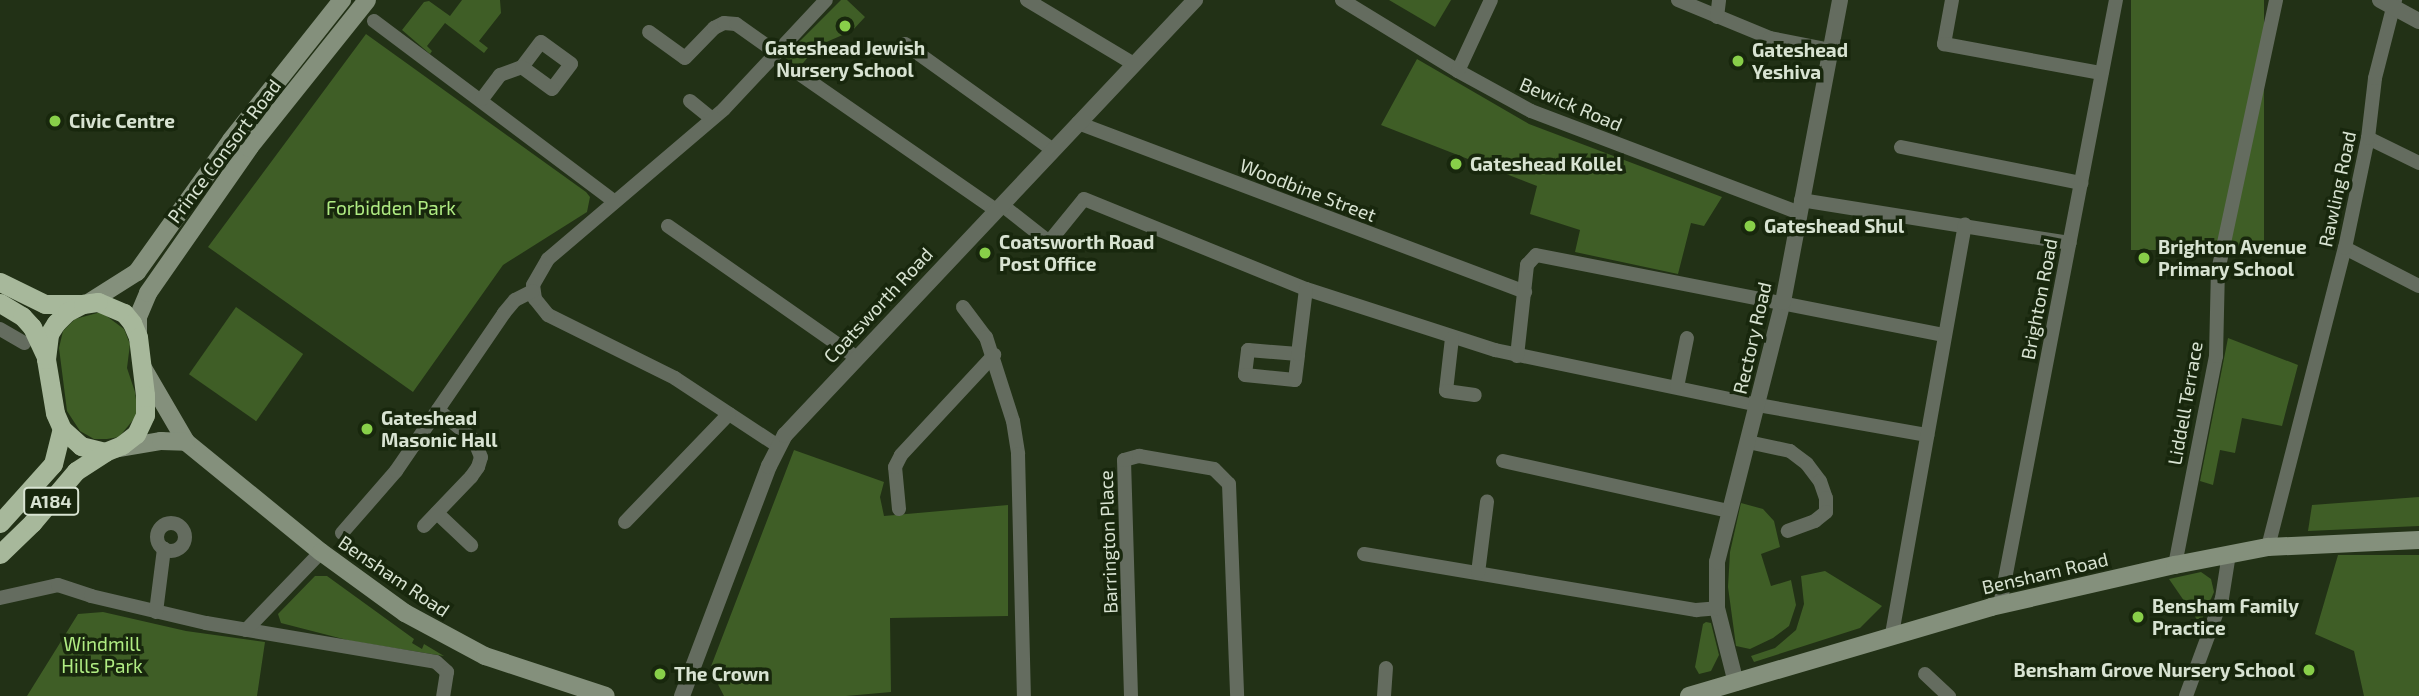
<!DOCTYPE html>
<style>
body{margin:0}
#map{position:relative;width:2419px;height:696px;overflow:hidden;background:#223116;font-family:"Exo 2",sans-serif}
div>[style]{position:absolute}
.green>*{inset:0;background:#3f5e26;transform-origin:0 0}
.minor>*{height:14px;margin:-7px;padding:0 7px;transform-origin:7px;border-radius:7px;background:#646c5f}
.minor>.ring{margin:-7px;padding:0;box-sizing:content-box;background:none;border:14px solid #646c5f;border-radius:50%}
.tertiary>*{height:16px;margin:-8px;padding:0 8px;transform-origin:8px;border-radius:8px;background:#646c5f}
.secondary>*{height:18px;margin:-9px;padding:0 9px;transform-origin:9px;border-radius:9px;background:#84907c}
.trunk>*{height:19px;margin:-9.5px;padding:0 9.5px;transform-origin:9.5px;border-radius:9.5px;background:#a7b89b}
.dots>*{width:19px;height:19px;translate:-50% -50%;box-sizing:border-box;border:4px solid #18270d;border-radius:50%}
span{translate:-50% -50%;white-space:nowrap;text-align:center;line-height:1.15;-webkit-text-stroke:7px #18270d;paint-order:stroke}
.shield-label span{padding:2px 5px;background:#18270d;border:2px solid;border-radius:5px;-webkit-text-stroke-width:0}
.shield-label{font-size:18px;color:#d8e3d2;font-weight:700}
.poi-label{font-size:19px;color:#d8e3d2;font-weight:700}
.left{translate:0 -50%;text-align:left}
.right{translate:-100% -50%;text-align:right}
.street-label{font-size:19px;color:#d8e3d2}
.park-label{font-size:19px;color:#b0ec83}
</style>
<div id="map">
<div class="green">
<i style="clip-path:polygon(462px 0,500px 0,501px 13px,479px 41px,488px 48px,484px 53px,445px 23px,427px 46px,432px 51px,430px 54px,402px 30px,424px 2px,429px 1px,450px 16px)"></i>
<i style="clip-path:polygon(841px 0,847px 0,865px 17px,852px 31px,817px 46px,799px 68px,784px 57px)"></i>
<i style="clip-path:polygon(1389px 0,1451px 0,1435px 27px)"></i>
<i style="left:2131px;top:0;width:133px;height:250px"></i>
<i style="clip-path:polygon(366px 34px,586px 192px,590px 197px,587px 212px,503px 265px,413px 392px,208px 247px)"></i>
<i style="clip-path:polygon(1417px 59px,1529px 124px,1722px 197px,1704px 226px,1691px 223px,1678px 274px,1575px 252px,1580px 230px,1530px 214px,1537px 186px,1381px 125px)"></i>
<i style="left:236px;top:307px;width:82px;height:82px;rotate:35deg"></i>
<i style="clip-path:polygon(101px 312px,124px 329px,130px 344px,127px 368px,135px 392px,138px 414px,119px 437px,107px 439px,94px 439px,80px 431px,67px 411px,59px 348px,63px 331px,75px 319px)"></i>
<i style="clip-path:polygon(2228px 338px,2298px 365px,2282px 426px,2242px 418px,2235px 453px,2220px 450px,2213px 485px,2200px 481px)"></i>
<i style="clip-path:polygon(794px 450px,884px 482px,880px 497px,884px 516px,1008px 505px,1008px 616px,890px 618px,891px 692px,846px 696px,724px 696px,710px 669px)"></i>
<i style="clip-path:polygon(2419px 497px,2419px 526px,2308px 531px,2312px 505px)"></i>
<i style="clip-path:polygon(1741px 503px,1763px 509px,1774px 521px,1780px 547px,1761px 554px,1771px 586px,1791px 580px,1796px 605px,1789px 626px,1773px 638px,1750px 649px,1736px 646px,1728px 587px,1730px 552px)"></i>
<i style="clip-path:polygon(2338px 555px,2419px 555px,2419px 696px,2364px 696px,2354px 651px,2315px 634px)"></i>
<i style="clip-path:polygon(1825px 571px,1882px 606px,1860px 628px,1754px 662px,1751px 656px,1775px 648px,1796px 630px,1804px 604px,1801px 576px)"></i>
<i style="clip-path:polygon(2201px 572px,2211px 579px,2214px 592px,2200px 624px,2169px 579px)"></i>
<i style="clip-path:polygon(315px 576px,327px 576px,414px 639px,412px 643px,422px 649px,424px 644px,444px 656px,351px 641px,281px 623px,278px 614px)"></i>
<i style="clip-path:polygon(103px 612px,186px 631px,265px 642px,257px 696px,27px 696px,78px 614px)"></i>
<i style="clip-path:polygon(1706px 622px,1711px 623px,1719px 655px,1711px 671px,1699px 674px,1695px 667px,1703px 624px)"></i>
</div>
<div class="minor">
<i style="left:1027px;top:0;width:125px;rotate:30.9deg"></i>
<i style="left:1342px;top:0;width:136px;rotate:31.5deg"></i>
<i style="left:1458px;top:71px;width:83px;rotate:28.7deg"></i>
<i style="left:1531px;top:111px;width:287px;rotate:20.8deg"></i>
<i style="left:1678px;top:0;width:100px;rotate:22.4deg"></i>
<i style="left:1770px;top:38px;width:61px;rotate:11.3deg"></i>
<i style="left:1952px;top:0;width:45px;rotate:100.3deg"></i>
<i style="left:1944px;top:44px;width:160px;rotate:10.5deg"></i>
<i style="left:1717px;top:17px;width:17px;rotate:-83deg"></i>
<i style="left:374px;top:21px;width:301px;rotate:36.9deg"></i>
<i style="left:649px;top:32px;width:44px;rotate:35.8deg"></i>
<i style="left:685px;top:58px;width:42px;rotate:-46deg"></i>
<i style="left:714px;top:28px;width:11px;rotate:-27deg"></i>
<i style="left:724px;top:23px;width:12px;rotate:5deg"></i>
<i style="left:736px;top:24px;width:50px;rotate:35.3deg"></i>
<i style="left:905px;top:44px;width:182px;rotate:35.6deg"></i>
<i style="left:1458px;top:71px;width:78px;rotate:-65.1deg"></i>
<i style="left:801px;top:75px;width:237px;rotate:34.7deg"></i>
<i style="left:482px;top:99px;width:30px;rotate:-53deg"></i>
<i style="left:500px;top:75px;width:23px;rotate:-20deg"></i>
<i style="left:522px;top:67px;width:31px;rotate:-53deg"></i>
<i style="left:541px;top:42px;width:37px;rotate:36deg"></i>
<i style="left:571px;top:64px;width:31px;rotate:127deg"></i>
<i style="left:552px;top:89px;width:37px;rotate:-144deg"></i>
<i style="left:690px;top:101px;width:28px;rotate:39deg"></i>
<i style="left:1078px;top:123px;width:478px;rotate:20.7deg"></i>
<i style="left:2368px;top:138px;width:57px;rotate:26.1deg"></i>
<i style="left:1901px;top:147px;width:184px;rotate:11.3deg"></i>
<i style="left:1801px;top:200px;width:272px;rotate:9.1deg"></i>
<i style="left:1002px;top:205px;width:60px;rotate:38.2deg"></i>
<i style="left:1049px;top:242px;width:55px;rotate:-50.9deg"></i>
<i style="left:1084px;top:199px;width:240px;rotate:22.1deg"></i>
<i style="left:1306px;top:289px;width:199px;rotate:17.9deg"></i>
<i style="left:1495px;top:350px;width:269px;rotate:11.8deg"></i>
<i style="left:1758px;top:405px;width:172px;rotate:10.1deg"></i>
<i style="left:668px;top:226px;width:231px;rotate:34.9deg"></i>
<i style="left:2345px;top:248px;width:83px;rotate:27.2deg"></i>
<i style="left:963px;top:307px;width:38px;rotate:53deg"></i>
<i style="left:986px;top:337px;width:88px;rotate:72.2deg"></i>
<i style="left:1013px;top:421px;width:33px;rotate:81deg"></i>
<i style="left:1018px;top:454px;width:242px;rotate:88.6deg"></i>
<i style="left:0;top:329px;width:28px;rotate:30deg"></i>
<i style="left:1452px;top:338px;width:53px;rotate:96.5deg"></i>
<i style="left:1446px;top:391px;width:29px;rotate:8deg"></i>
<i style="left:1298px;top:354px;width:50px;rotate:-175.4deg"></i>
<i style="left:1248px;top:350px;width:25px;rotate:97deg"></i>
<i style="left:1245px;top:375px;width:50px;rotate:5.7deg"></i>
<i style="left:1295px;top:380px;width:26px;rotate:-83deg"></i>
<i style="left:1298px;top:354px;width:65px;rotate:-83deg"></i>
<i style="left:1517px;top:356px;width:92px;rotate:-83.7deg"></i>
<i style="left:1527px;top:265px;width:13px;rotate:-48deg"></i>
<i style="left:1536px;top:255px;width:416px;rotate:11.1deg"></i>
<i style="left:1677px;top:387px;width:50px;rotate:-78.5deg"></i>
<i style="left:1748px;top:442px;width:43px;rotate:12.1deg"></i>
<i style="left:1790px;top:451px;width:21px;rotate:37deg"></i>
<i style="left:1807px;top:464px;width:21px;rotate:53deg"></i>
<i style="left:1820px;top:481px;width:18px;rotate:71deg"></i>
<i style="left:1826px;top:498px;width:14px;rotate:90deg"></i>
<i style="left:1826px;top:512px;width:14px;rotate:141deg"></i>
<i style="left:1815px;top:521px;width:29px;rotate:160deg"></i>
<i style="left:778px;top:446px;width:123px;rotate:-146.6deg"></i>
<i style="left:675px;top:378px;width:142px;rotate:-153.6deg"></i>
<i style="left:548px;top:315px;width:21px;rotate:-129deg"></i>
<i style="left:535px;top:299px;width:14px;rotate:-98deg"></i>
<i style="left:533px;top:285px;width:30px;rotate:-60deg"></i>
<i style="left:548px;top:259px;width:231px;rotate:-40.4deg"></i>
<i style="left:724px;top:109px;width:149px;rotate:-46.9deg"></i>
<i style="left:1503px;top:461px;width:231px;rotate:12.5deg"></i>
<i style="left:899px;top:509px;width:42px;rotate:-95.4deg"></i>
<i style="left:895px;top:467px;width:13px;rotate:-63deg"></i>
<i style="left:901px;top:455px;width:137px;rotate:-47.1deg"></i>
<i style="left:437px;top:513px;width:47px;rotate:43.3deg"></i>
<i style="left:625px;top:522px;width:150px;rotate:-46.1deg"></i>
<i class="ring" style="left:157px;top:523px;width:14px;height:14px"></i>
<i style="left:424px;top:526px;width:68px;rotate:-46.2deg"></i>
<i style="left:471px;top:477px;width:12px;rotate:-55deg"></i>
<i style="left:478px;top:467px;width:10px;rotate:-73deg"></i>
<i style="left:481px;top:457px;width:18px;rotate:-112deg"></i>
<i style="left:474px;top:440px;width:47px;rotate:-140.2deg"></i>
<i style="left:342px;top:533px;width:82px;rotate:-48.9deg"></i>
<i style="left:396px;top:471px;width:191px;rotate:-55.6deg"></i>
<i style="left:504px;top:313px;width:17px;rotate:-50deg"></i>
<i style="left:515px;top:300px;width:20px;rotate:-27deg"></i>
<i style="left:2268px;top:547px;width:309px;rotate:-75.6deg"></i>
<i style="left:2345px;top:248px;width:112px;rotate:-78.2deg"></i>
<i style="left:2368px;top:138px;width:60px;rotate:-83.3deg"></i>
<i style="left:2375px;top:78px;width:81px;rotate:-75.6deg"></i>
<i style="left:1364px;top:554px;width:337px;rotate:9.6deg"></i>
<i style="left:1696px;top:610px;width:21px;rotate:-5deg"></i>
<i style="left:2175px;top:565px;width:213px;rotate:-78.9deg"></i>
<i style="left:2216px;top:356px;width:85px;rotate:-88.7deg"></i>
<i style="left:2218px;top:271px;width:277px;rotate:-77.9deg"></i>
<i style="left:1478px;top:573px;width:72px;rotate:-82.8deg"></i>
<i style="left:0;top:598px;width:59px;rotate:-12.6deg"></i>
<i style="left:58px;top:585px;width:35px;rotate:18deg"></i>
<i style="left:91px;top:596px;width:118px;rotate:13.2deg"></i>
<i style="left:206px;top:623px;width:233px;rotate:9.6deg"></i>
<i style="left:436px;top:662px;width:15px;rotate:42deg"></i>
<i style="left:447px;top:672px;width:24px;rotate:99deg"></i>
<i style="left:2000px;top:605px;width:616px;rotate:-79.15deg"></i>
<i style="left:156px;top:612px;width:64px;rotate:-82.8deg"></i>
<i style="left:246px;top:630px;width:108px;rotate:-46.1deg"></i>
<i style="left:1892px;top:634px;width:416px;rotate:-79.9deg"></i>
<i style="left:1925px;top:674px;width:33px;rotate:43deg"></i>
<i style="left:1131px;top:696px;width:236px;rotate:-91.7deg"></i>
<i style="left:1124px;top:460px;width:16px;rotate:-15deg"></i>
<i style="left:1139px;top:456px;width:76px;rotate:9.8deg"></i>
<i style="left:1214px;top:469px;width:21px;rotate:45deg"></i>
<i style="left:1229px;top:484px;width:212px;rotate:87.8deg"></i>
<i style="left:1384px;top:696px;width:28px;rotate:-86deg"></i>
<i style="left:2186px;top:696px;width:104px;rotate:-69.8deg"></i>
<i style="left:2222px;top:598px;width:45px;rotate:-81deg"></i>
</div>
<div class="tertiary">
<i style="left:2380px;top:0;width:44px;rotate:28.3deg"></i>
<i style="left:1736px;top:683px;width:77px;rotate:-104.2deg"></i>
<i style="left:1717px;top:608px;width:46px;rotate:-90deg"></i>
<i style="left:1717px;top:562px;width:268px;rotate:-75.8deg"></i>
<i style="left:1783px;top:302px;width:307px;rotate:-79.3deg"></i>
<i style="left:682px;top:696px;width:246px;rotate:-69.3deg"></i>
<i style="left:769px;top:466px;width:35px;rotate:-63deg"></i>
<i style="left:785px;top:435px;width:598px;rotate:-46.69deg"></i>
</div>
<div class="secondary">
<i style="left:88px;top:303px;width:58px;rotate:-32.3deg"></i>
<i style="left:137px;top:272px;width:162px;rotate:-54.5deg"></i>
<i style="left:231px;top:140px;width:179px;rotate:-51.6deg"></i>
<i style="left:138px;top:337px;width:20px;rotate:-90deg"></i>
<i style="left:138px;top:317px;width:26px;rotate:-67deg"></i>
<i style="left:148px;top:293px;width:177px;rotate:-55.1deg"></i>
<i style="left:249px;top:148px;width:189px;rotate:-51.4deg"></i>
<i style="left:143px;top:368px;width:86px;rotate:59.8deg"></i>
<i style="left:186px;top:442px;width:174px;rotate:39.2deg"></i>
<i style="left:321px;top:552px;width:104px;rotate:36deg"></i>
<i style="left:405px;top:613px;width:91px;rotate:28.3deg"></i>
<i style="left:485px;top:656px;width:127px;rotate:18.3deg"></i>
<i style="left:114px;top:449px;width:48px;rotate:-9.7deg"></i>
<i style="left:161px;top:441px;width:25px;rotate:2deg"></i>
<i style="left:1689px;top:696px;width:315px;rotate:-16.4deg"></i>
<i style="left:1991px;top:607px;width:189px;rotate:-12.9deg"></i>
<i style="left:2175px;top:565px;width:95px;rotate:-11deg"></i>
<i style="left:2268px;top:547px;width:151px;rotate:-2.7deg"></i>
</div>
<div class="trunk">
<i style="left:0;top:282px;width:50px;rotate:26.1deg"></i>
<i style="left:45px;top:304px;width:36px"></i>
<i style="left:98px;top:302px;width:28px;rotate:23deg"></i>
<i style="left:124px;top:313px;width:13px;rotate:51deg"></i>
<i style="left:132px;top:323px;width:15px;rotate:67deg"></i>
<i style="left:138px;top:337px;width:58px;rotate:83.1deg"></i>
<i style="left:145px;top:395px;width:20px;rotate:90deg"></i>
<i style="left:145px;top:415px;width:21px;rotate:115deg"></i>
<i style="left:136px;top:434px;width:18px;rotate:142deg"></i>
<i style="left:122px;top:445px;width:18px;rotate:158deg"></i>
<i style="left:105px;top:452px;width:25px;rotate:-166deg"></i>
<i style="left:81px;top:446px;width:25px;rotate:-138deg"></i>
<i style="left:62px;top:429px;width:17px;rotate:-114deg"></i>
<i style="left:55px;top:413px;width:55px;rotate:-99.5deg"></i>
<i style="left:46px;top:359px;width:25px;rotate:-83deg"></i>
<i style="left:49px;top:334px;width:13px;rotate:-58deg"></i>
<i style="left:56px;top:323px;width:16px;rotate:-45deg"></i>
<i style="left:67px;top:312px;width:18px;rotate:-27deg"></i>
<i style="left:83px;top:304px;width:15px;rotate:-8deg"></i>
<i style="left:0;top:303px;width:26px;rotate:31deg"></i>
<i style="left:22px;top:316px;width:15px;rotate:48deg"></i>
<i style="left:32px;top:327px;width:31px;rotate:65deg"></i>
<i style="left:0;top:523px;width:79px;rotate:-48.1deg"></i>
<i style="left:53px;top:464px;width:36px;rotate:-76deg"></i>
<i style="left:0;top:554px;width:45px;rotate:-44.1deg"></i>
<i style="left:32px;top:523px;width:68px;rotate:-49.8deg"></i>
<i style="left:76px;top:471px;width:35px;rotate:-33deg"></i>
</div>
<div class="dots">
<i style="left:845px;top:26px;background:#88cf49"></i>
<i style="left:1738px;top:61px;background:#88cf49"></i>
<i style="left:55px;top:121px;background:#88cf49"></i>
<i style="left:1456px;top:164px;background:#88cf49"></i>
<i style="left:1750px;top:226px;background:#88cf49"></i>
<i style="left:985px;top:253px;background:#88cf49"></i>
<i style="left:2144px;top:258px;background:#88cf49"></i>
<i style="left:367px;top:429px;background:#88cf49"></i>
<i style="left:2138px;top:617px;background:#88cf49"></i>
<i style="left:2309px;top:670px;background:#88cf49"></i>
<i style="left:660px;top:674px;background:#88cf49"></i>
</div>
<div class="shield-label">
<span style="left:51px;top:501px">A184</span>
</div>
<div class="poi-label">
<span style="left:845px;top:59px">Gateshead Jewish<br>Nursery School</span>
<span class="left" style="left:1752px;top:61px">Gateshead<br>Yeshiva</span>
<span class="left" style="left:69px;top:121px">Civic Centre</span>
<span class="left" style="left:1470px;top:164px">Gateshead Kollel</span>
<span class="left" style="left:1764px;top:226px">Gateshead Shul</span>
<span class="left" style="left:999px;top:253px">Coatsworth Road<br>Post Office</span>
<span class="left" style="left:2158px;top:258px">Brighton Avenue<br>Primary School</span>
<span class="left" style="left:381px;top:429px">Gateshead<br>Masonic Hall</span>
<span class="left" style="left:2152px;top:617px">Bensham Family<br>Practice</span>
<span class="right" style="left:2295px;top:670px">Bensham Grove Nursery School</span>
<span class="left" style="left:674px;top:674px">The Crown</span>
</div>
<div class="street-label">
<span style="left:1571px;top:104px;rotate:23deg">Bewick Road</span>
<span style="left:224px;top:151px;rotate:-53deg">Prince Consort Road</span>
<span style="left:2337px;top:189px;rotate:-78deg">Rawling Road</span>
<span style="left:1308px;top:190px;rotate:21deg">Woodbine Street</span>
<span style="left:2039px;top:299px;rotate:-79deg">Brighton Road</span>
<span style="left:878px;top:305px;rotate:-47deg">Coatsworth Road</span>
<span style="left:1752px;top:338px;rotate:-77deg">Rectory Road</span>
<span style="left:2185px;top:403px;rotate:-80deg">Liddell Terrace</span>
<span style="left:1108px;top:542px;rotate:-92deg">Barrington Place</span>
<span style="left:2045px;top:573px;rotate:-13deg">Bensham Road</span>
<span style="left:394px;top:576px;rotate:34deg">Bensham Road</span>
</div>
<div class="park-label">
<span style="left:391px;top:208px">Forbidden Park</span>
<span style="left:102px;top:655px">Windmill<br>Hills Park</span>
</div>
</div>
